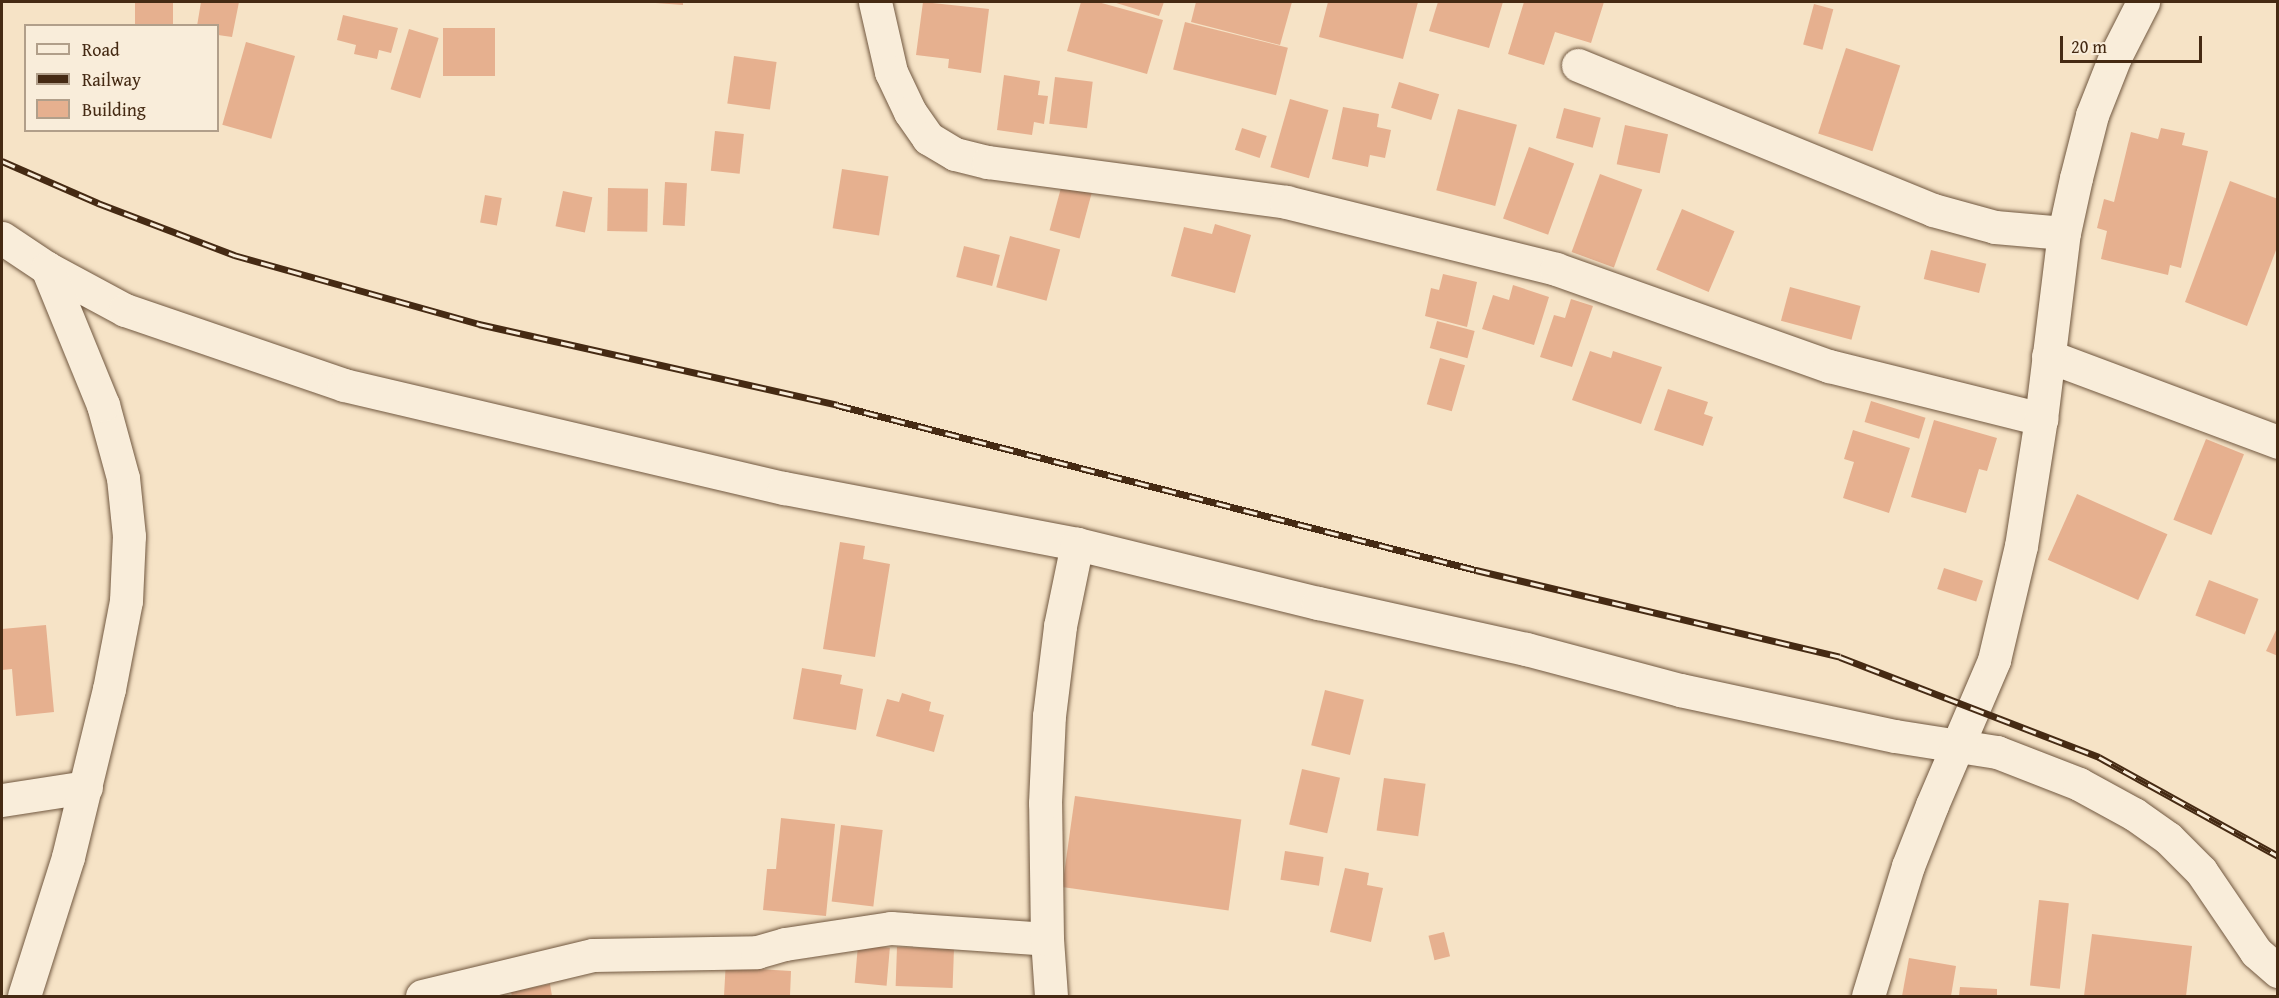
<!DOCTYPE html>
<style>
body{margin:0}
#map{position:relative;width:2279px;height:998px;overflow:hidden;background:#f6e3c6;font-family:"Gentium Book Plus",serif}
div>[style]{position:absolute}
.building>*{inset:0;background:#e6b08f;transform-origin:0 0}
.roads{filter:drop-shadow(0 0 2px #715840) drop-shadow(0 0 2px #715840)}
.street>*{height:33px;margin:-16.5px;padding:0 16.5px;transform-origin:16.5px;border-radius:16.5px;background:#f9edda}
.rail>*{height:7px;margin-top:-3.5px;transform-origin:0;background:repeating-linear-gradient(90deg,#f9edda 0 14px,#452a13 0 28px);box-sizing:border-box;border-block:2px solid #452a13}
span{translate:-50% -50%;white-space:nowrap;text-align:center;line-height:1.15;-webkit-text-stroke:4.5px #f9edda;paint-order:stroke}
.frame{position:absolute;inset:0;border:3px solid #452a13;pointer-events:none}
.legend{position:absolute;left:24px;top:24px;width:195px;height:108px;box-sizing:border-box;background:#f9edda;border:2px solid #b19f8a;margin:0;padding:8px 10px;list-style:none;font-size:18px;color:#452a13}
.legend li{display:flex;align-items:center;gap:12px;height:30px}
.legend b{width:30px;border:2px solid #b19f8a}
.scale{position:absolute;left:2060px;top:36px;width:142px;height:27px;box-sizing:border-box;border:3px solid #452a13;border-top:0;padding-left:8px;font-size:18px;line-height:21px;white-space:nowrap;color:#452a13;-webkit-text-stroke:4px #f9edda;paint-order:stroke}
</style>
<div id="map">
<div class="building">
<i style="left:135px;top:2px;width:38px;height:24px"></i>
<i style="clip-path:polygon(201px 2px,239px 2px,232px 37px,218px 35px,218px 26px,197px 26px)"></i>
<i style="clip-path:polygon(642px 2px,683px 2px,683px 5px)"></i>
<i style="clip-path:polygon(923px 2px,989px 9px,981px 73px,948px 68px,949px 59px,916px 55px)"></i>
<i style="clip-path:polygon(1081px 2px,1098px 2px,1163px 20px,1147px 74px,1067px 51px)"></i>
<i style="clip-path:polygon(1113px 2px,1164px 2px,1159px 16px)"></i>
<i style="clip-path:polygon(1196px 2px,1292px 2px,1280px 45px,1191px 22px)"></i>
<i style="clip-path:polygon(1328px 2px,1418px 2px,1403px 59px,1319px 37px)"></i>
<i style="clip-path:polygon(1438px 2px,1503px 2px,1489px 48px,1429px 31px)"></i>
<i style="clip-path:polygon(1524px 2px,1604px 2px,1591px 43px,1555px 32px,1544px 65px,1508px 54px)"></i>
<i style="left:1814px;top:4px;width:20px;height:42px;rotate:15deg"></i>
<i style="clip-path:polygon(343px 15px,398px 28px,391px 53px,379px 50px,377px 59px,354px 54px,356px 45px,337px 40px)"></i>
<i style="left:1185px;top:22px;width:106px;height:49px;rotate:14deg"></i>
<i style="left:443px;top:28px;width:52px;height:48px"></i>
<i style="left:409px;top:29px;width:31px;height:63px;rotate:17deg"></i>
<i style="left:246px;top:42px;width:51px;height:86px;rotate:16deg"></i>
<i style="left:1846px;top:48px;width:57px;height:90px;rotate:18deg"></i>
<i style="left:734px;top:56px;width:43px;height:48px;rotate:8deg"></i>
<i style="clip-path:polygon(1004px 75px,1040px 81px,1038px 95px,1048px 96px,1044px 124px,1034px 122px,1032px 135px,997px 130px)"></i>
<i style="left:1055px;top:77px;width:38px;height:47px;rotate:7deg"></i>
<i style="left:1399px;top:82px;width:42px;height:27px;rotate:17deg"></i>
<i style="left:1290px;top:99px;width:40px;height:71px;rotate:16deg"></i>
<i style="clip-path:polygon(1343px 107px,1379px 114px,1377px 127px,1391px 130px,1385px 158px,1370px 155px,1368px 167px,1332px 159px)"></i>
<i style="left:1564px;top:108px;width:38px;height:31px;rotate:15deg"></i>
<i style="left:1458px;top:109px;width:61px;height:84px;rotate:15deg"></i>
<i style="left:1625px;top:125px;width:44px;height:40px;rotate:12deg"></i>
<i style="left:1242px;top:128px;width:26px;height:23px;rotate:18deg"></i>
<i style="clip-path:polygon(2161px 128px,2185px 133px,2182px 145px,2208px 151px,2181px 268px,2170px 265px,2168px 275px,2101px 259px,2107px 231px,2097px 228px,2104px 199px,2114px 202px,2131px 132px,2158px 139px)"></i>
<i style="left:715px;top:131px;width:29px;height:40px;rotate:6deg"></i>
<i style="left:1529px;top:147px;width:48px;height:76px;rotate:20deg"></i>
<i style="left:842px;top:169px;width:47px;height:60px;rotate:9deg"></i>
<i style="left:1600px;top:174px;width:45px;height:83px;rotate:20deg"></i>
<i style="clip-path:polygon(2230px 181px,2278px 199px,2278px 245px,2247px 326px,2185px 302px)"></i>
<i style="left:665px;top:182px;width:22px;height:43px;rotate:3deg"></i>
<i style="left:1062px;top:184px;width:31px;height:48px;rotate:15deg"></i>
<i style="left:608px;top:188px;width:40px;height:43px;rotate:1deg"></i>
<i style="left:563px;top:191px;width:30px;height:36px;rotate:12deg"></i>
<i style="left:485px;top:195px;width:17px;height:28px;rotate:10deg"></i>
<i style="left:1682px;top:209px;width:57px;height:66px;rotate:23deg"></i>
<i style="clip-path:polygon(1215px 224px,1251px 235px,1235px 293px,1171px 276px,1184px 227px,1212px 234px)"></i>
<i style="left:1010px;top:236px;width:52px;height:53px;rotate:15deg"></i>
<i style="left:964px;top:246px;width:37px;height:32px;rotate:14deg"></i>
<i style="left:1931px;top:250px;width:57px;height:30px;rotate:14deg"></i>
<i style="clip-path:polygon(1443px 274px,1477px 282px,1467px 327px,1425px 316px,1431px 288px,1439px 290px)"></i>
<i style="clip-path:polygon(1513px 285px,1549px 297px,1534px 345px,1482px 329px,1493px 295px,1509px 300px)"></i>
<i style="left:1790px;top:287px;width:73px;height:35px;rotate:15deg"></i>
<i style="clip-path:polygon(1571px 299px,1593px 306px,1572px 367px,1540px 357px,1554px 315px,1565px 318px)"></i>
<i style="left:1437px;top:321px;width:39px;height:28px;rotate:15deg"></i>
<i style="clip-path:polygon(1590px 351px,1611px 358px,1613px 351px,1662px 367px,1641px 424px,1572px 400px)"></i>
<i style="left:1440px;top:358px;width:26px;height:48px;rotate:16deg"></i>
<i style="clip-path:polygon(1668px 389px,1708px 402px,1704px 414px,1713px 417px,1703px 446px,1654px 430px)"></i>
<i style="left:1871px;top:401px;width:57px;height:22px;rotate:17deg"></i>
<i style="clip-path:polygon(1934px 420px,1997px 438px,1987px 471px,1979px 469px,1966px 513px,1911px 497px)"></i>
<i style="clip-path:polygon(1853px 430px,1910px 448px,1889px 513px,1843px 498px,1854px 462px,1844px 459px)"></i>
<i style="left:2206px;top:439px;width:41px;height:87px;rotate:22deg"></i>
<i style="left:2077px;top:494px;width:99px;height:72px;rotate:24deg"></i>
<i style="clip-path:polygon(840px 542px,865px 546px,863px 559px,890px 564px,875px 657px,823px 649px)"></i>
<i style="left:1944px;top:568px;width:41px;height:22px;rotate:18deg"></i>
<i style="left:2209px;top:580px;width:53px;height:38px;rotate:21deg"></i>
<i style="clip-path:polygon(46px 625px,54px 712px,16px 716px,12px 669px,2px 670px,2px 629px)"></i>
<i style="clip-path:polygon(2278px 626px,2278px 656px,2266px 651px)"></i>
<i style="clip-path:polygon(802px 668px,842px 675px,840px 684px,863px 689px,856px 730px,793px 719px)"></i>
<i style="left:1325px;top:690px;width:40px;height:57px;rotate:14deg"></i>
<i style="clip-path:polygon(902px 693px,931px 702px,929px 711px,944px 715px,934px 752px,876px 736px,887px 699px,899px 702px)"></i>
<i style="left:1302px;top:769px;width:39px;height:57px;rotate:13deg"></i>
<i style="left:1384px;top:778px;width:42px;height:53px;rotate:8deg"></i>
<i style="left:1075px;top:796px;width:168px;height:92px;rotate:8deg"></i>
<i style="clip-path:polygon(781px 818px,835px 824px,826px 916px,763px 910px,767px 869px,776px 869px)"></i>
<i style="left:841px;top:825px;width:42px;height:77px;rotate:7deg"></i>
<i style="left:1285px;top:851px;width:39px;height:29px;rotate:9deg"></i>
<i style="clip-path:polygon(1345px 868px,1369px 873px,1367px 885px,1383px 888px,1371px 942px,1330px 932px)"></i>
<i style="left:2039px;top:900px;width:30px;height:86px;rotate:6deg"></i>
<i style="left:1444px;top:932px;width:25px;height:16px;rotate:76deg"></i>
<i style="clip-path:polygon(2092px 934px,2192px 946px,2186px 996px,2084px 996px)"></i>
<i style="left:858px;top:945px;width:32px;height:38px;rotate:5deg"></i>
<i style="left:897px;top:947px;width:57px;height:39px;rotate:2deg"></i>
<i style="clip-path:polygon(1909px 958px,1956px 966px,1951px 996px,1902px 996px)"></i>
<i style="clip-path:polygon(726px 960px,758px 961px,757px 969px,791px 971px,790px 996px,724px 996px)"></i>
<i style="clip-path:polygon(550px 984px,552px 996px,512px 996px,511px 992px)"></i>
<i style="clip-path:polygon(1960px 987px,1997px 989px,1997px 996px,1959px 996px)"></i>
</div>
<div class="roads">
<div class="street">
<i style="left:875px;top:2px;width:72px;rotate:77.1deg"></i>
<i style="left:891px;top:72px;width:44px;rotate:64.6deg"></i>
<i style="left:910px;top:112px;width:32px;rotate:55deg"></i>
<i style="left:928px;top:138px;width:31px;rotate:31deg"></i>
<i style="left:955px;top:154px;width:34px;rotate:14deg"></i>
<i style="left:988px;top:162px;width:301px;rotate:7.6deg"></i>
<i style="left:1286px;top:202px;width:278px;rotate:13.9deg"></i>
<i style="left:1556px;top:269px;width:290px;rotate:19.6deg"></i>
<i style="left:1829px;top:366px;width:219px;rotate:14deg"></i>
<i style="left:1578px;top:65px;width:383px;rotate:22.2deg"></i>
<i style="left:1933px;top:210px;width:64px;rotate:15.3deg"></i>
<i style="left:1995px;top:227px;width:69px;rotate:5deg"></i>
<i style="left:2px;top:238px;width:54px;rotate:33.7deg"></i>
<i style="left:47px;top:268px;width:89px;rotate:28.3deg"></i>
<i style="left:125px;top:310px;width:231px;rotate:18.9deg"></i>
<i style="left:344px;top:385px;width:452px;rotate:13.2deg"></i>
<i style="left:784px;top:488px;width:298px;rotate:10.8deg"></i>
<i style="left:1077px;top:544px;width:248px;rotate:13.8deg"></i>
<i style="left:1318px;top:603px;width:213px;rotate:12.5deg"></i>
<i style="left:1526px;top:649px;width:159px;rotate:14.9deg"></i>
<i style="left:1680px;top:690px;width:220px;rotate:12.1deg"></i>
<i style="left:1895px;top:736px;width:103px;rotate:8.9deg"></i>
<i style="left:1997px;top:752px;width:88px;rotate:21.3deg"></i>
<i style="left:2079px;top:784px;width:63px;rotate:28.6deg"></i>
<i style="left:2134px;top:814px;width:42px;rotate:35.2deg"></i>
<i style="left:2168px;top:838px;width:47px;rotate:45deg"></i>
<i style="left:2201px;top:871px;width:98px;rotate:55.8deg"></i>
<i style="left:2256px;top:952px;width:29px;rotate:41deg"></i>
<i style="left:2048px;top:356px;width:246px;rotate:20.5deg"></i>
<i style="left:2px;top:800px;width:85px;rotate:-8.8deg"></i>
<i style="left:24px;top:996px;width:146px;rotate:-72.4deg"></i>
<i style="left:68px;top:857px;width:173px;rotate:-76.3deg"></i>
<i style="left:109px;top:689px;width:90px;rotate:-79.1deg"></i>
<i style="left:126px;top:601px;width:65px;rotate:-87.4deg"></i>
<i style="left:129px;top:536px;width:58px;rotate:-95.9deg"></i>
<i style="left:123px;top:478px;width:76px;rotate:-105.3deg"></i>
<i style="left:103px;top:405px;width:148px;rotate:-112.2deg"></i>
<i style="left:422px;top:996px;width:176px;rotate:-13.5deg"></i>
<i style="left:593px;top:955px;width:164px;rotate:-1deg"></i>
<i style="left:757px;top:952px;width:29px;rotate:-16deg"></i>
<i style="left:785px;top:944px;width:107px;rotate:-8.6deg"></i>
<i style="left:891px;top:928px;width:156px;rotate:4deg"></i>
<i style="left:1051px;top:996px;width:57px;rotate:-94deg"></i>
<i style="left:1047px;top:939px;width:136px;rotate:-90.8deg"></i>
<i style="left:1045px;top:803px;width:87px;rotate:-87.4deg"></i>
<i style="left:1049px;top:716px;width:91px;rotate:-83deg"></i>
<i style="left:1060px;top:626px;width:84px;rotate:-78.3deg"></i>
<i style="left:1868px;top:996px;width:136px;rotate:-72.9deg"></i>
<i style="left:1908px;top:866px;width:66px;rotate:-68.5deg"></i>
<i style="left:1932px;top:805px;width:158px;rotate:-66.8deg"></i>
<i style="left:1994px;top:660px;width:117px;rotate:-76.7deg"></i>
<i style="left:2021px;top:546px;width:129px;rotate:-81.1deg"></i>
<i style="left:2041px;top:419px;width:187px;rotate:-83deg"></i>
<i style="left:2064px;top:233px;width:56px;rotate:-77.7deg"></i>
<i style="left:2076px;top:178px;width:65px;rotate:-75.7deg"></i>
<i style="left:2092px;top:115px;width:62px;rotate:-68.4deg"></i>
<i style="left:2115px;top:57px;width:62px;rotate:-63deg"></i>
</div>
</div>
<div class="rail">
<i style="left:2px;top:161px;width:105px;rotate:23.6deg"></i>
<i style="left:98px;top:203px;width:146px;rotate:20.9deg"></i>
<i style="left:234px;top:255px;width:255px;rotate:15.7deg"></i>
<i style="left:479px;top:324px;width:367px;rotate:12.7deg"></i>
<i style="left:837px;top:405px;width:660px;rotate:14.48deg"></i>
<i style="left:1476px;top:570px;width:374px;rotate:13.4deg"></i>
<i style="left:1840px;top:657px;width:278px;rotate:21.1deg"></i>
<i style="left:2099px;top:757px;width:205px;rotate:28.9deg"></i>
</div>
<div class="frame"></div>
<ul class="legend">
<li><b style="height:8px;background:#f9edda"></b>Road</li>
<li><b style="height:8px;background:#452a13"></b>Railway</li>
<li><b style="height:16px;background:#e6b08f"></b>Building</li>
</ul>
<div class="scale">20 m</div>
</div>
